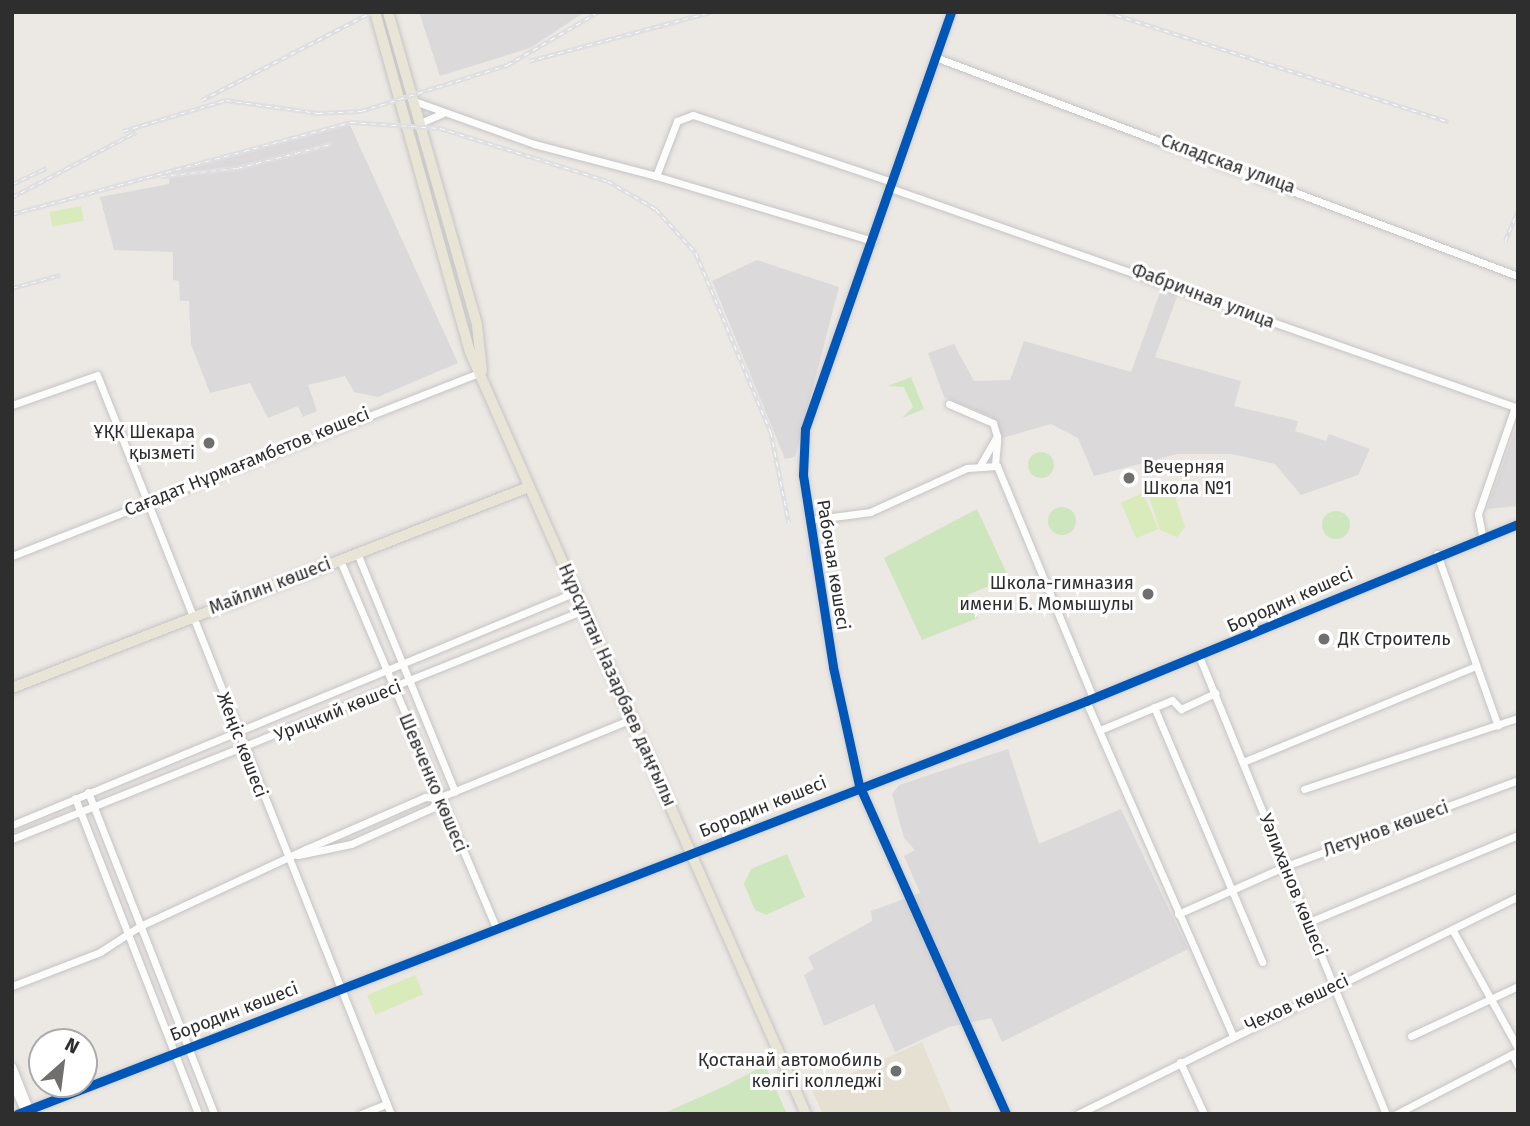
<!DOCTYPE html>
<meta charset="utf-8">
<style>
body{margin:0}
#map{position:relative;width:1530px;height:1126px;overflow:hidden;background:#ece8e4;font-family:"Fira Sans",sans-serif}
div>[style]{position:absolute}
.industrial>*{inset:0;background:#dcd9db}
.education>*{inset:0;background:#e6e0d3}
.green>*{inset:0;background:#cee6be}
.round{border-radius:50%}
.pitch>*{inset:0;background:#d9eabb;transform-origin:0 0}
.roads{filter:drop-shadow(0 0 2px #c5c4c5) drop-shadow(0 0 2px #c5c4c5)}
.minor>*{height:7px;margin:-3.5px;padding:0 3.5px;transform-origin:3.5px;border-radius:3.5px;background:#fcfcfb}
.major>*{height:10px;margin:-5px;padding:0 5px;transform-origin:5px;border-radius:5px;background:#e8e4d6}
.rail>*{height:4.5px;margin-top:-2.25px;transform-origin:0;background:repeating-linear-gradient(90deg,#fff 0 5px,#dfdfe1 0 10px);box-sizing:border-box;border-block:2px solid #dfdfe1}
.cycleway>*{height:9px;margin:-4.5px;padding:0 4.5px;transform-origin:4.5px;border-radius:4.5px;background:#0057b8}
.dots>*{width:19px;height:19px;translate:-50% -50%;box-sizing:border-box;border:4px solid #fff;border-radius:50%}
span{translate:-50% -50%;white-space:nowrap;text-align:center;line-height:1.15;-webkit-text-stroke:6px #fff;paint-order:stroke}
.street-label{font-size:18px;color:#2e2e2e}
.poi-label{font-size:18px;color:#2e2e2e}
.right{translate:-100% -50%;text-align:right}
.left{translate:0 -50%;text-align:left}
.frame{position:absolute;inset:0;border:14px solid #2e2e2e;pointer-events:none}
.north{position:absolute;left:28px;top:1028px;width:70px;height:70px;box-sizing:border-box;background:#fff;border:2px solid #ababab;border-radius:50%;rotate:28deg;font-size:19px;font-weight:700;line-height:28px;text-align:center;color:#2e2e2e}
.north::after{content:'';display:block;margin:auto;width:24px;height:32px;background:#706f6e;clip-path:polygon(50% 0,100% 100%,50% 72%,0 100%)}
</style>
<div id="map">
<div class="industrial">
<i style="clip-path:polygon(419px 12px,585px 12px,530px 48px,440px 76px)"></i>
<i style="clip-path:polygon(350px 125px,458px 363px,378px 397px,354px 392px,345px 376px,308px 385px,317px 411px,303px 417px,298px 406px,268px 418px,250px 383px,210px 393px,191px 344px,189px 301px,180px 301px,179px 281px,173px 280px,173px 252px,114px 250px,100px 197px,169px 184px,170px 169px)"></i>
<i style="clip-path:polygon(757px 260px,839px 287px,795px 457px,785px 459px,712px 281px)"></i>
<i style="clip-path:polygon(1162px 287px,1178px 294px,1155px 357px,1241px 381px,1234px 406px,1298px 421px,1295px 431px,1326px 441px,1329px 434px,1370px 449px,1358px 475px,1301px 495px,1275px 464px,1232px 454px,1177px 454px,1094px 476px,1078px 438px,1051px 424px,1002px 438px,992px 417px,944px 397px,928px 353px,954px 344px,974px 381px,1010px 380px,1024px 341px,1131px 372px)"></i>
<i style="clip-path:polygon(1518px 422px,1518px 506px,1487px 509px)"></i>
<i style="clip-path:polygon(1008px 749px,1039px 844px,1121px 809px,1188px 949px,1002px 1042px,991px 1018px,949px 1027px,895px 1052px,874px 1004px,824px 1026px,804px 975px,814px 969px,808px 957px,872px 921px,871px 911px,920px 893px,904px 856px,915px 850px,904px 838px,892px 794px,899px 785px)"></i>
</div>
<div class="education">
<i style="clip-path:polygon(922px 1042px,952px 1114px,823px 1114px,812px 1091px)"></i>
</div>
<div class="green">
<i style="clip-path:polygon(911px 377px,924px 409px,902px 418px,913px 407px,904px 387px,888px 386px)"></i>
<i class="round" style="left:1028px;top:452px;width:26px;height:26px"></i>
<i class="round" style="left:1048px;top:507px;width:28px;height:28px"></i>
<i style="clip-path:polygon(977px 509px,1009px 578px,967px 595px,978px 618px,922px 640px,884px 558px)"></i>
<i class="round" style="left:1322px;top:511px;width:28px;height:28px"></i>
<i style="clip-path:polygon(787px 854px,805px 897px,766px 915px,755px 910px,744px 884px,751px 869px)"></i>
<i style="clip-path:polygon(765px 1065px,787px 1114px,662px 1114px,725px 1086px)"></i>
</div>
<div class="pitch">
<i style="left:81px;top:206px;width:15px;height:32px;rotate:79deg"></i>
<i style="clip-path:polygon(1156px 484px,1173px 491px,1185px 527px,1177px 537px,1160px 530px,1148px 494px)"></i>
<i style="left:1143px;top:493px;width:39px;height:24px;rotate:67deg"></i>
<i style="left:415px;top:975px;width:21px;height:52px;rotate:67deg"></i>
</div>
<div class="roads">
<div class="minor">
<i style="left:951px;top:12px;width:442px;rotate:109.3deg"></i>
<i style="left:805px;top:429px;width:46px;rotate:92.5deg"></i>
<i style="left:803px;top:475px;width:194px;rotate:81.1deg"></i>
<i style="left:833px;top:667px;width:121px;rotate:77.6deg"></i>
<i style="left:859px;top:785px;width:360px;rotate:65.9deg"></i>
<i style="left:935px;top:57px;width:623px;rotate:20.59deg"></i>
<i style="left:414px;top:101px;width:127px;rotate:19.7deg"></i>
<i style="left:534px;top:144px;width:126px;rotate:14.7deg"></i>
<i style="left:656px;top:176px;width:59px;rotate:-69.1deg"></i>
<i style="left:677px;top:121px;width:17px;rotate:-21deg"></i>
<i style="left:693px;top:115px;width:210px;rotate:18.6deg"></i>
<i style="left:420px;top:123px;width:23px;rotate:-23deg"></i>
<i style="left:656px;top:176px;width:226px;rotate:16.7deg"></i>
<i style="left:890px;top:188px;width:662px;rotate:19.31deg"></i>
<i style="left:1515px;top:407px;width:113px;rotate:109.1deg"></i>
<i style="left:1478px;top:514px;width:20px;rotate:79deg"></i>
<i style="left:949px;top:404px;width:48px;rotate:23.4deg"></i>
<i style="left:993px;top:423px;width:14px;rotate:73deg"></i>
<i style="left:997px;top:436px;width:32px;rotate:120deg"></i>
<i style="left:12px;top:405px;width:90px;rotate:-19.4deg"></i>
<i style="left:97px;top:375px;width:795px;rotate:68.31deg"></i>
<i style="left:995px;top:465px;width:25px;rotate:-85deg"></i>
<i style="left:810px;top:520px;width:61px;rotate:-7.6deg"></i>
<i style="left:870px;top:512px;width:107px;rotate:-24.4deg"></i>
<i style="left:967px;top:468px;width:30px;rotate:-4deg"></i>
<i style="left:997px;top:466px;width:251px;rotate:67.5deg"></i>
<i style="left:357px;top:553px;width:258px;rotate:67.7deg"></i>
<i style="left:1437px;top:554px;width:182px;rotate:70.5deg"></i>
<i style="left:12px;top:556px;width:504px;rotate:-21.42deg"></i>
<i style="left:340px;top:560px;width:400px;rotate:67deg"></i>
<i style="left:1199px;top:656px;width:495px;rotate:67.8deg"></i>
<i style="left:1086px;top:701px;width:364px;rotate:66.3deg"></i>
<i style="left:1154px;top:707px;width:277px;rotate:67deg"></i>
<i style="left:1100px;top:730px;width:78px;rotate:-22.6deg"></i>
<i style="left:1172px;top:700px;width:13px;rotate:45deg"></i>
<i style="left:1181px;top:709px;width:38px;rotate:-25deg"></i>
<i style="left:1243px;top:762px;width:249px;rotate:-22.4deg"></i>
<i style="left:1304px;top:789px;width:225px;rotate:-18.4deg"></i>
<i style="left:88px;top:792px;width:346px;rotate:68.6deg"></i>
<i style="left:75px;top:798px;width:339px;rotate:68.7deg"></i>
<i style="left:438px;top:798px;width:209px;rotate:-22.2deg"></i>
<i style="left:12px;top:825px;width:610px;rotate:-22.45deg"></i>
<i style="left:12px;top:839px;width:616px;rotate:-21.82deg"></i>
<i style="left:298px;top:855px;width:54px;rotate:-11.7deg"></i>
<i style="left:351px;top:844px;width:89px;rotate:-24deg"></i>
<i style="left:432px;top:808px;width:12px;rotate:-59deg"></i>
<i style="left:1178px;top:914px;width:118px;rotate:-24deg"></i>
<i style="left:1286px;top:866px;width:247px;rotate:-20.3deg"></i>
<i style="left:1309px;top:922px;width:226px;rotate:-22.6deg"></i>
<i style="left:1452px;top:929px;width:136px;rotate:61deg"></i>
<i style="left:12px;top:986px;width:94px;rotate:-21.1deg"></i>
<i style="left:100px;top:952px;width:48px;rotate:-33deg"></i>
<i style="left:140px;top:926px;width:183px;rotate:-24.9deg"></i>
<i style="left:306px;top:849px;width:130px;rotate:-23.6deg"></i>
<i style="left:425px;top:797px;width:13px;rotate:4deg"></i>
<i style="left:1411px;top:1036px;width:118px;rotate:-25deg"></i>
<i style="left:1512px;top:1054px;width:13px;rotate:63deg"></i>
<i style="left:1180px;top:1062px;width:57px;rotate:65.2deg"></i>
<i style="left:12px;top:1066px;width:52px;rotate:68.4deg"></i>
<i style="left:12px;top:1083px;width:34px;rotate:66deg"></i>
<i style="left:17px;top:1114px;width:1146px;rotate:-21.12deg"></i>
<i style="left:1086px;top:701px;width:467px;rotate:-22.3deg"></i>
<i style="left:361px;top:1114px;width:27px;rotate:-22deg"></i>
<i style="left:1078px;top:1114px;width:491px;rotate:-26.3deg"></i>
<i style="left:1396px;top:1114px;width:137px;rotate:-27.3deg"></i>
</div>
<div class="major">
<i style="left:375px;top:12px;width:353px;rotate:74.4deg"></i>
<i style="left:470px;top:352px;width:833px;rotate:66.21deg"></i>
<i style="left:388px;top:12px;width:325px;rotate:74.1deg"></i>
<i style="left:477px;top:325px;width:46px;rotate:83.8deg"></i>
<i style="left:12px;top:688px;width:555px;rotate:-21.25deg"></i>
</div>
</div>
<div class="rail">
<i style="left:1107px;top:12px;width:359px;rotate:17.8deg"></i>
<i style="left:529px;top:61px;width:188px;rotate:-15.1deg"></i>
<i style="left:202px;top:100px;width:191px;rotate:-27.4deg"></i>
<i style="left:123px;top:131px;width:108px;rotate:-16.8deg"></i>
<i style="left:226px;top:100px;width:93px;rotate:8deg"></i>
<i style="left:318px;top:113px;width:43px;rotate:-2.7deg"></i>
<i style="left:361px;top:111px;width:153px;rotate:-17.5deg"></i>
<i style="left:507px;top:65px;width:105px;rotate:-30.2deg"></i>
<i style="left:161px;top:176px;width:76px;rotate:-6deg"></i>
<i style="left:237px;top:168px;width:97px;rotate:-14.3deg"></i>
<i style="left:12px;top:184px;width:38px;rotate:-25deg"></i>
<i style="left:12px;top:197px;width:140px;rotate:-27.7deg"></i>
<i style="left:12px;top:214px;width:351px;rotate:-15.2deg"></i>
<i style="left:351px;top:122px;width:89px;rotate:3.9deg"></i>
<i style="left:440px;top:128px;width:176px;rotate:17.5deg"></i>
<i style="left:608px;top:181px;width:56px;rotate:30.3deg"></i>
<i style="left:656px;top:209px;width:59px;rotate:47.7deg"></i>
<i style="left:696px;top:253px;width:194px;rotate:67.3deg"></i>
<i style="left:771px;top:432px;width:93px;rotate:78.8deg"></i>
<i style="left:1505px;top:241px;width:34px;rotate:-67deg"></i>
<i style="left:12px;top:288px;width:50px;rotate:-15.2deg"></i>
</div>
<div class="cycleway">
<i style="left:951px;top:12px;width:442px;rotate:109.3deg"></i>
<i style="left:805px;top:429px;width:46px;rotate:92.5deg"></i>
<i style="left:803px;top:475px;width:194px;rotate:81.1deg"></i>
<i style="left:833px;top:667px;width:121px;rotate:77.6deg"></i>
<i style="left:859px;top:785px;width:360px;rotate:65.9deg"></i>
<i style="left:17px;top:1114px;width:1146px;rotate:-21.12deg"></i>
<i style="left:1086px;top:701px;width:467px;rotate:-22.3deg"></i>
</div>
<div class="dots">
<i style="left:209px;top:443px;background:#706f6e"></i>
<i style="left:1129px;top:478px;background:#706f6e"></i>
<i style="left:1148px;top:594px;background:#706f6e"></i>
<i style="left:1324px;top:639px;background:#706f6e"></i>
<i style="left:896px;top:1071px;background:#706f6e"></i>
</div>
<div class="street-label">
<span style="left:1228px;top:164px;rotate:20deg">Складская улица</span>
<span style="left:1203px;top:296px;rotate:21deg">Фабричная улица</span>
<span style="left:247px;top:462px;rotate:-22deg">Сағадат Нұрмағамбетов көшесі</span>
<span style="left:833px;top:565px;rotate:81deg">Рабочая көшесі</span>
<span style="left:270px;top:586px;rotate:-21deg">Майлин көшесі</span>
<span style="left:1290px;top:600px;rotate:-24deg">Бородин көшесі</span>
<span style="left:617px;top:685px;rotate:66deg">Нұрсұлтан Назарбаев даңғылы</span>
<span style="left:338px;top:711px;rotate:-22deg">Урицкий көшесі</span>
<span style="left:242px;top:745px;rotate:69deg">Жеңіс көшесі</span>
<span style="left:433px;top:783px;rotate:67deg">Шевченко көшесі</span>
<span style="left:763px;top:807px;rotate:-22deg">Бородин көшесі</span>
<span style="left:1386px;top:829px;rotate:-20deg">Летунов көшесі</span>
<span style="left:1293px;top:885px;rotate:68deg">Уәлиханов көшесі</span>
<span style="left:1297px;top:1003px;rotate:-25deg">Чехов көшесі</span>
<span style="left:234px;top:1012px;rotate:-21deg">Бородин көшесі</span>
</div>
<div class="poi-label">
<span class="right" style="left:195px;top:443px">ҰҚК Шекара<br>қызметі</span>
<span class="left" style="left:1143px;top:478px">Вечерняя<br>Школа №1</span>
<span class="right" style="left:1134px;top:594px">Школа-гимназия<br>имени Б. Момышулы</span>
<span class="left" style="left:1338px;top:639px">ДК Строитель</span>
<span class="right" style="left:882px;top:1071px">Қостанай автомобиль<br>көлігі колледжі</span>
</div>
<div class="frame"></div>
<div class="north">N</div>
</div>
